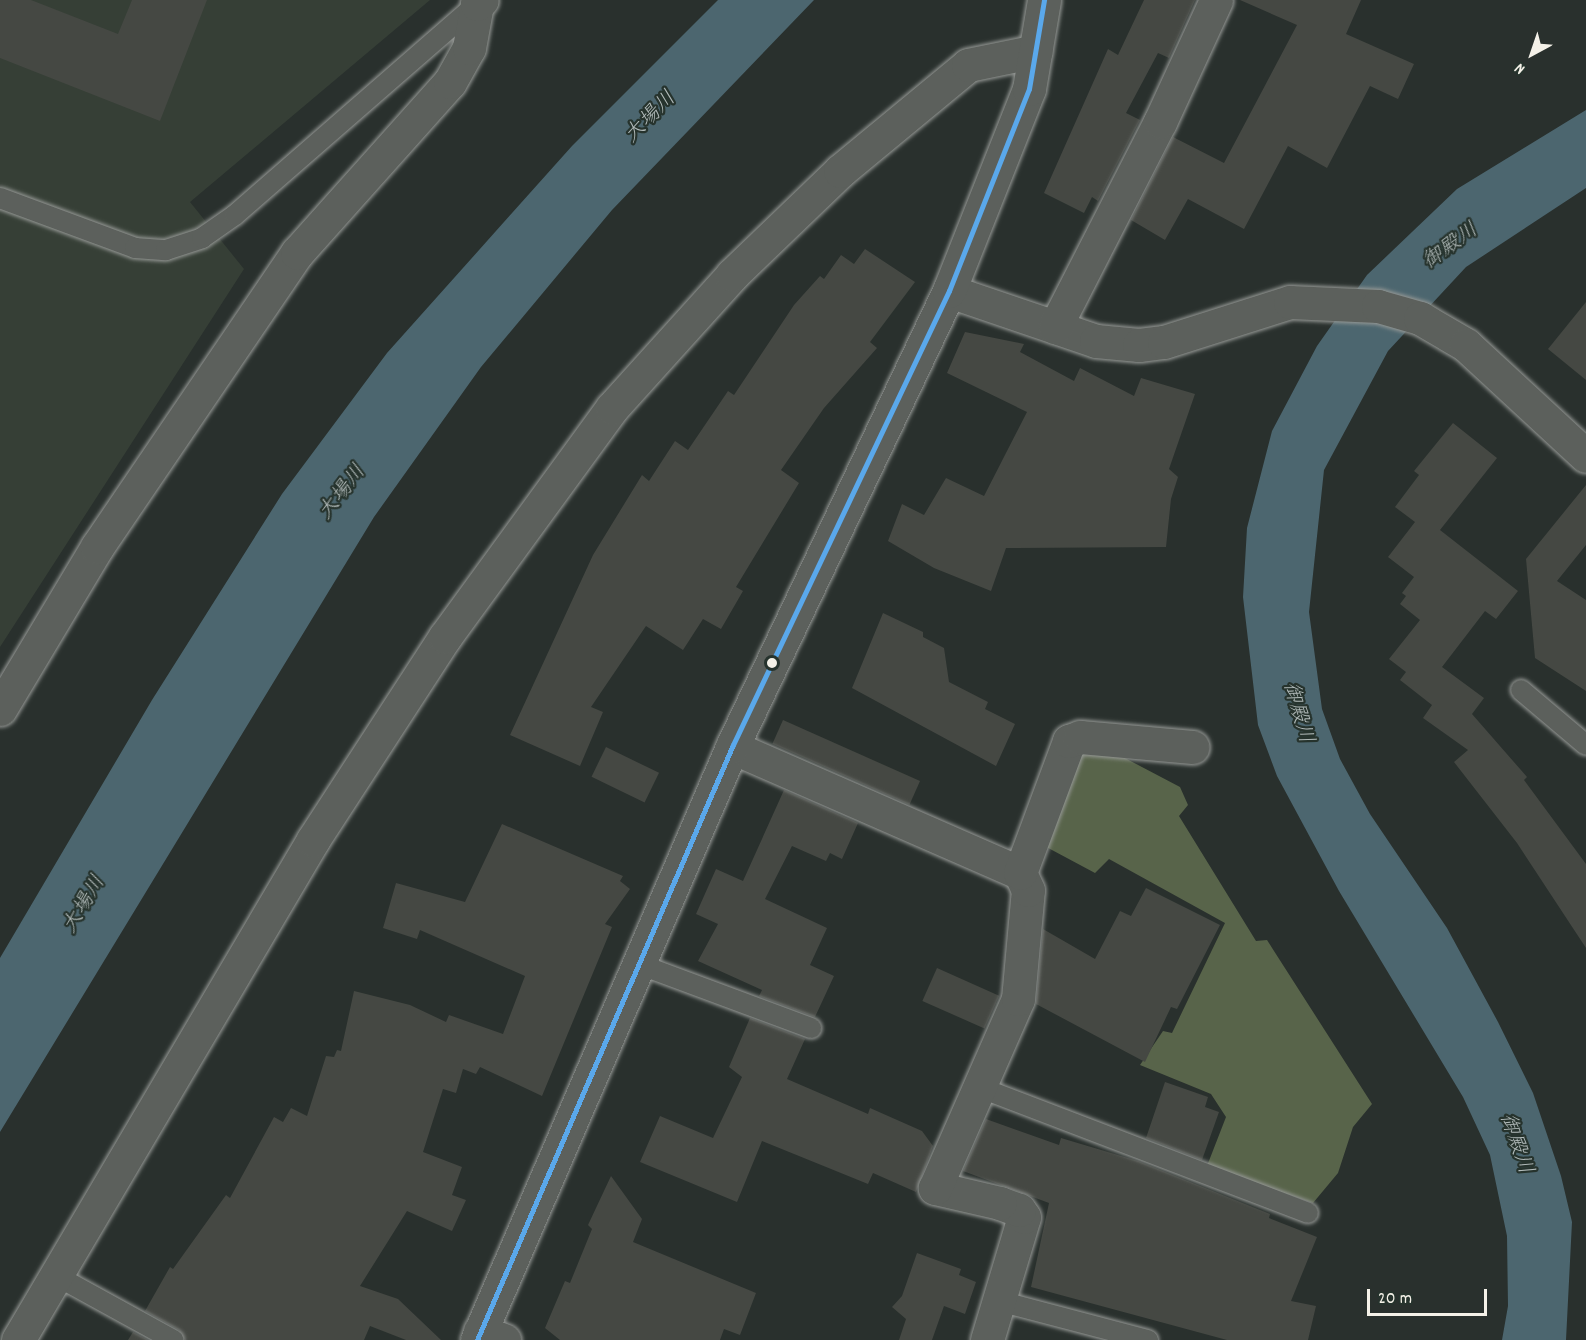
<!DOCTYPE html>
<meta charset="utf-8">
<style>
body{margin:0}
#map{position:relative;width:1586px;height:1340px;overflow:hidden;background:#29302d;font-family:Dekko,"Klee One",sans-serif}
div>[style]{position:absolute}
.built>*{inset:0;background:#363f36}
.green>*{inset:0;background:#58644a}
.water>*{inset:0;background:#4c666f}
.building>*{inset:0;background:#454843;transform-origin:0 0}
.roads{filter:drop-shadow(0 0 2px #969996) drop-shadow(0 0 2px #969996)}
.service>*{height:20px;margin:-10px;padding:0 10px;transform-origin:10px;border-radius:10px;background:#5c605c}
.minor>*{height:33px;margin:-16.5px;padding:0 16.5px;transform-origin:16.5px;border-radius:16.5px;background:#5c605c}
.secondary>*{height:33px;margin:-16.5px;padding:0 16.5px;transform-origin:16.5px;border-radius:16.5px;background:#5c605c}
.bus-1>*{height:4.5px;margin:-2.25px;padding:0 2.25px;transform-origin:2.25px;border-radius:2.25px;background:#5aa8eb}
.dots>*{width:16px;height:16px;translate:-50% -50%;box-sizing:border-box;border:3px solid #26332d;border-radius:50%}
span{translate:-50% -50%;white-space:nowrap;text-align:center;line-height:1.15;-webkit-text-stroke:4.5px #26332d;paint-order:stroke}
.water-label{font-size:21px;color:#b2bbba;font-style:italic}
.north{position:absolute;left:1502px;top:24px;width:60px;height:60px;-webkit-text-stroke:4px #26332d;paint-order:stroke;rotate:220deg;font-size:16px;font-weight:700;line-height:24px;text-align:center;color:#f4f1e8}
.north::after{content:'';display:block;margin:auto;width:21px;height:27px;background:#f4f1e8;clip-path:polygon(50% 0,100% 100%,50% 72%,0 100%)}
.scale{position:absolute;left:1367px;top:1289px;width:120px;height:27px;box-sizing:border-box;border:3px solid #f4f1e8;border-top:0;padding-left:8px;font-size:18px;line-height:21px;white-space:nowrap;color:#f4f1e8;-webkit-text-stroke:4px #26332d;paint-order:stroke}
</style>
<div id="map">
<div class="built">
<i style="clip-path:polygon(0 0,430px 0,190px 202px,244px 269px,0 647px)"></i>
</div>
<div class="green">
<i style="clip-path:polygon(1074px 749px,1121px 756px,1180px 787px,1188px 805px,1179px 816px,1256px 941px,1267px 940px,1372px 1104px,1353px 1127px,1338px 1173px,1313px 1203px,1207px 1166px,1226px 1117px,1211px 1094px,1140px 1065px,1163px 1031px,1172px 1033px,1225px 923px,1109px 859px,1095px 873px,1037px 842px)"></i>
</div>
<div class="water">
<i style="clip-path:polygon(718px 0,814px 0,612px 210px,481px 367px,374px 517px,0 1132px,0 958px,152px 700px,282px 494px,387px 353px,572px 146px)"></i>
<i style="clip-path:polygon(1586px 110px,1586px 188px,1466px 267px,1388px 351px,1324px 470px,1309px 612px,1322px 709px,1340px 759px,1370px 814px,1447px 928px,1498px 1022px,1533px 1093px,1561px 1176px,1572px 1222px,1566px 1340px,1502px 1340px,1508px 1306px,1507px 1236px,1490px 1155px,1463px 1097px,1339px 891px,1277px 776px,1258px 725px,1243px 597px,1247px 528px,1272px 431px,1317px 346px,1367px 275px,1457px 189px)"></i>
</div>
<div class="building">
<i style="clip-path:polygon(0 0,31px 0,118px 34px,132px 0,207px 0,160px 121px,0 58px)"></i>
<i style="clip-path:polygon(1144px 0,1195px 0,1169px 58px,1158px 53px,1126px 113px,1140px 120px,1098px 201px,1092px 197px,1084px 213px,1044px 193px,1108px 49px,1118px 55px)"></i>
<i style="clip-path:polygon(1240px 0,1361px 0,1346px 34px,1414px 64px,1398px 99px,1370px 86px,1327px 168px,1288px 146px,1244px 229px,1188px 199px,1165px 240px,1131px 220px,1173px 137px,1224px 163px,1297px 25px)"></i>
<i style="clip-path:polygon(865px 249px,915px 282px,870px 342px,877px 348px,824px 408px,781px 470px,799px 483px,736px 587px,743px 591px,721px 629px,703px 619px,683px 650px,646px 626px,591px 707px,603px 712px,580px 766px,510px 735px,593px 555px,642px 475px,649px 481px,675px 441px,688px 450px,728px 391px,734px 395px,794px 305px,820px 276px,824px 279px,841px 255px,854px 264px)"></i>
<i style="clip-path:polygon(1586px 302px,1586px 380px,1548px 349px)"></i>
<i style="clip-path:polygon(965px 332px,1024px 344px,1020px 352px,1074px 381px,1080px 368px,1134px 396px,1141px 378px,1195px 394px,1169px 469px,1178px 477px,1171px 499px,1166px 547px,1006px 548px,991px 591px,934px 568px,888px 541px,902px 504px,924px 515px,946px 478px,984px 496px,1027px 412px,947px 373px)"></i>
<i style="clip-path:polygon(1453px 423px,1497px 458px,1440px 530px,1518px 591px,1496px 619px,1485px 611px,1442px 667px,1484px 698px,1472px 714px,1527px 777px,1524px 780px,1586px 864px,1586px 948px,1517px 843px,1454px 762px,1468px 750px,1423px 718px,1432px 705px,1400px 680px,1406px 672px,1389px 659px,1420px 620px,1400px 604px,1406px 596px,1402px 593px,1414px 577px,1388px 557px,1415px 522px,1395px 507px,1419px 475px,1414px 471px)"></i>
<i style="clip-path:polygon(1586px 485px,1586px 545px,1557px 581px,1586px 600px,1586px 691px,1535px 658px,1526px 559px)"></i>
<i style="clip-path:polygon(883px 613px,923px 632px,923px 637px,944px 648px,949px 682px,988px 702px,985px 709px,1015px 724px,996px 766px,852px 688px)"></i>
<i style="left:783px;top:720px;width:150px;height:26px;rotate:24deg"></i>
<i style="left:606px;top:747px;width:59px;height:33px;rotate:26deg"></i>
<i style="clip-path:polygon(784px 790px,858px 823px,842px 859px,830px 853px,826px 861px,792px 846px,765px 899px,827px 928px,810px 965px,834px 976px,815px 1017px,759px 996px,762px 990px,698px 961px,718px 924px,696px 914px,716px 869px,743px 881px)"></i>
<i style="clip-path:polygon(502px 824px,623px 876px,620px 881px,630px 889px,605px 924px,612px 927px,542px 1096px,480px 1067px,476px 1074px,463px 1069px,456px 1093px,443px 1089px,423px 1152px,462px 1167px,452px 1195px,466px 1200px,452px 1231px,407px 1211px,360px 1286px,398px 1299px,441px 1340px,406px 1340px,370px 1326px,364px 1340px,185px 1340px,179px 1330px,145px 1311px,170px 1267px,173px 1269px,226px 1195px,230px 1198px,274px 1117px,283px 1122px,291px 1108px,307px 1116px,326px 1056px,334px 1057px,337px 1050px,341px 1051px,354px 991px,410px 1005px,446px 1022px,449px 1015px,503px 1034px,525px 976px,420px 930px,417px 939px,383px 928px,396px 883px,465px 902px)"></i>
<i style="clip-path:polygon(1146px 888px,1220px 925px,1177px 1009px,1171px 1007px,1145px 1062px,1036px 1004px,1043px 929px,1095px 959px,1120px 911px,1131px 916px)"></i>
<i style="left:937px;top:968px;width:68px;height:36px;rotate:24deg"></i>
<i style="clip-path:polygon(750px 1018px,805px 1039px,787px 1079px,868px 1114px,870px 1108px,922px 1131px,933px 1146px,916px 1192px,873px 1173px,868px 1184px,762px 1141px,737px 1202px,640px 1162px,660px 1116px,713px 1138px,742px 1077px,729px 1067px)"></i>
<i style="clip-path:polygon(1165px 1082px,1208px 1097px,1205px 1107px,1219px 1112px,1202px 1160px,1146px 1138px)"></i>
<i style="clip-path:polygon(986px 1119px,1059px 1145px,1061px 1138px,1138px 1161px,1270px 1214px,1269px 1218px,1317px 1237px,1291px 1301px,1316px 1306px,1308px 1340px,1227px 1340px,1031px 1287px,1049px 1203px,963px 1171px)"></i>
<i style="clip-path:polygon(611px 1176px,642px 1219px,633px 1242px,756px 1293px,740px 1335px,724px 1329px,720px 1340px,560px 1340px,545px 1328px,565px 1281px,570px 1283px,592px 1229px,588px 1225px)"></i>
<i style="clip-path:polygon(917px 1253px,961px 1269px,959px 1275px,976px 1282px,965px 1314px,944px 1306px,932px 1340px,899px 1340px,906px 1319px,892px 1307px,902px 1296px)"></i>
<i style="clip-path:polygon(133px 1332px,148px 1340px,128px 1340px)"></i>
</div>
<div class="roads">
<div class="service">
<i style="left:0;top:198px;width:144px;rotate:20.3deg"></i>
<i style="left:135px;top:248px;width:31px;rotate:4deg"></i>
<i style="left:166px;top:250px;width:38px;rotate:-18deg"></i>
<i style="left:202px;top:238px;width:40px;rotate:-34.9deg"></i>
<i style="left:235px;top:215px;width:318px;rotate:-41.1deg"></i>
<i style="left:1521px;top:690px;width:85px;rotate:40.2deg"></i>
<i style="left:636px;top:963px;width:187px;rotate:20.4deg"></i>
<i style="left:981px;top:1088px;width:350px;rotate:20.9deg"></i>
<i style="left:55px;top:1275px;width:135px;rotate:28.8deg"></i>
<i style="left:999px;top:1301px;width:154px;rotate:14.7deg"></i>
</div>
<div class="minor">
<i style="left:949px;top:291px;width:155px;rotate:18.8deg"></i>
<i style="left:1096px;top:341px;width:43px;rotate:5.3deg"></i>
<i style="left:1139px;top:345px;width:25px;rotate:-7deg"></i>
<i style="left:1164px;top:342px;width:132px;rotate:-17.6deg"></i>
<i style="left:1290px;top:302px;width:88px;rotate:2.6deg"></i>
<i style="left:1378px;top:306px;width:44px;rotate:15.9deg"></i>
<i style="left:1420px;top:318px;width:53px;rotate:30.4deg"></i>
<i style="left:1466px;top:345px;width:163px;rotate:42.8deg"></i>
<i style="left:1055px;top:327px;width:230px;rotate:-62.9deg"></i>
<i style="left:1160px;top:122px;width:134px;rotate:-65.3deg"></i>
<i style="left:0;top:709px;width:189px;rotate:-59.1deg"></i>
<i style="left:97px;top:547px;width:356px;rotate:-55.8deg"></i>
<i style="left:297px;top:253px;width:229px;rotate:-48.2deg"></i>
<i style="left:450px;top:82px;width:39px;rotate:-61deg"></i>
<i style="left:469px;top:48px;width:45px;rotate:-79.7deg"></i>
<i style="left:477px;top:4px;width:6px;rotate:-39deg"></i>
<i style="left:732px;top:747px;width:314px;rotate:23.6deg"></i>
<i style="left:480px;top:1331px;width:26px;rotate:21deg"></i>
<i style="left:18px;top:1340px;width:581px;rotate:-59.46deg"></i>
<i style="left:313px;top:840px;width:242px;rotate:-57deg"></i>
<i style="left:445px;top:637px;width:283px;rotate:-53.9deg"></i>
<i style="left:612px;top:408px;width:179px;rotate:-47.9deg"></i>
<i style="left:732px;top:275px;width:150px;rotate:-43.9deg"></i>
<i style="left:840px;top:171px;width:166px;rotate:-39.6deg"></i>
<i style="left:968px;top:65px;width:69px;rotate:-11.6deg"></i>
<i style="left:987px;top:1340px;width:128px;rotate:-73.3deg"></i>
<i style="left:1024px;top:1217px;width:9px;rotate:-126deg"></i>
<i style="left:1019px;top:1210px;width:20px;rotate:-160deg"></i>
<i style="left:1000px;top:1203px;width:67px;rotate:-167deg"></i>
<i style="left:935px;top:1188px;width:206px;rotate:-66.3deg"></i>
<i style="left:1018px;top:999px;width:109px;rotate:-84.8deg"></i>
<i style="left:1028px;top:890px;width:19px;rotate:-115deg"></i>
<i style="left:1020px;top:873px;width:141px;rotate:-69.6deg"></i>
<i style="left:1069px;top:741px;width:12px;rotate:-20deg"></i>
<i style="left:1080px;top:737px;width:113px;rotate:5.1deg"></i>
</div>
<div class="secondary">
<i style="left:477px;top:1340px;width:646px;rotate:-66.73deg"></i>
<i style="left:732px;top:747px;width:505px;rotate:-64.55deg"></i>
<i style="left:949px;top:291px;width:217px;rotate:-68.4deg"></i>
<i style="left:1029px;top:89px;width:90px;rotate:-80.4deg"></i>
</div>
</div>
<div class="bus-1">
<i style="left:477px;top:1340px;width:646px;rotate:-66.73deg"></i>
<i style="left:732px;top:747px;width:505px;rotate:-64.55deg"></i>
<i style="left:949px;top:291px;width:217px;rotate:-68.4deg"></i>
<i style="left:1029px;top:89px;width:90px;rotate:-80.4deg"></i>
</div>
<div class="dots">
<i style="left:772px;top:663px;background:#f4f1e8"></i>
</div>
<div class="water-label">
<span style="left:651px;top:118px;rotate:-45deg">大場川</span>
<span style="left:1451px;top:247px;rotate:-36deg">御殿川</span>
<span style="left:343px;top:493px;rotate:-52deg">大場川</span>
<span style="left:1297px;top:713px;rotate:74deg">御殿川</span>
<span style="left:85px;top:905px;rotate:-59deg">大場川</span>
<span style="left:1515px;top:1144px;rotate:71deg">御殿川</span>
</div>
<div class="north">N</div>
<div class="scale">20 m</div>
</div>
